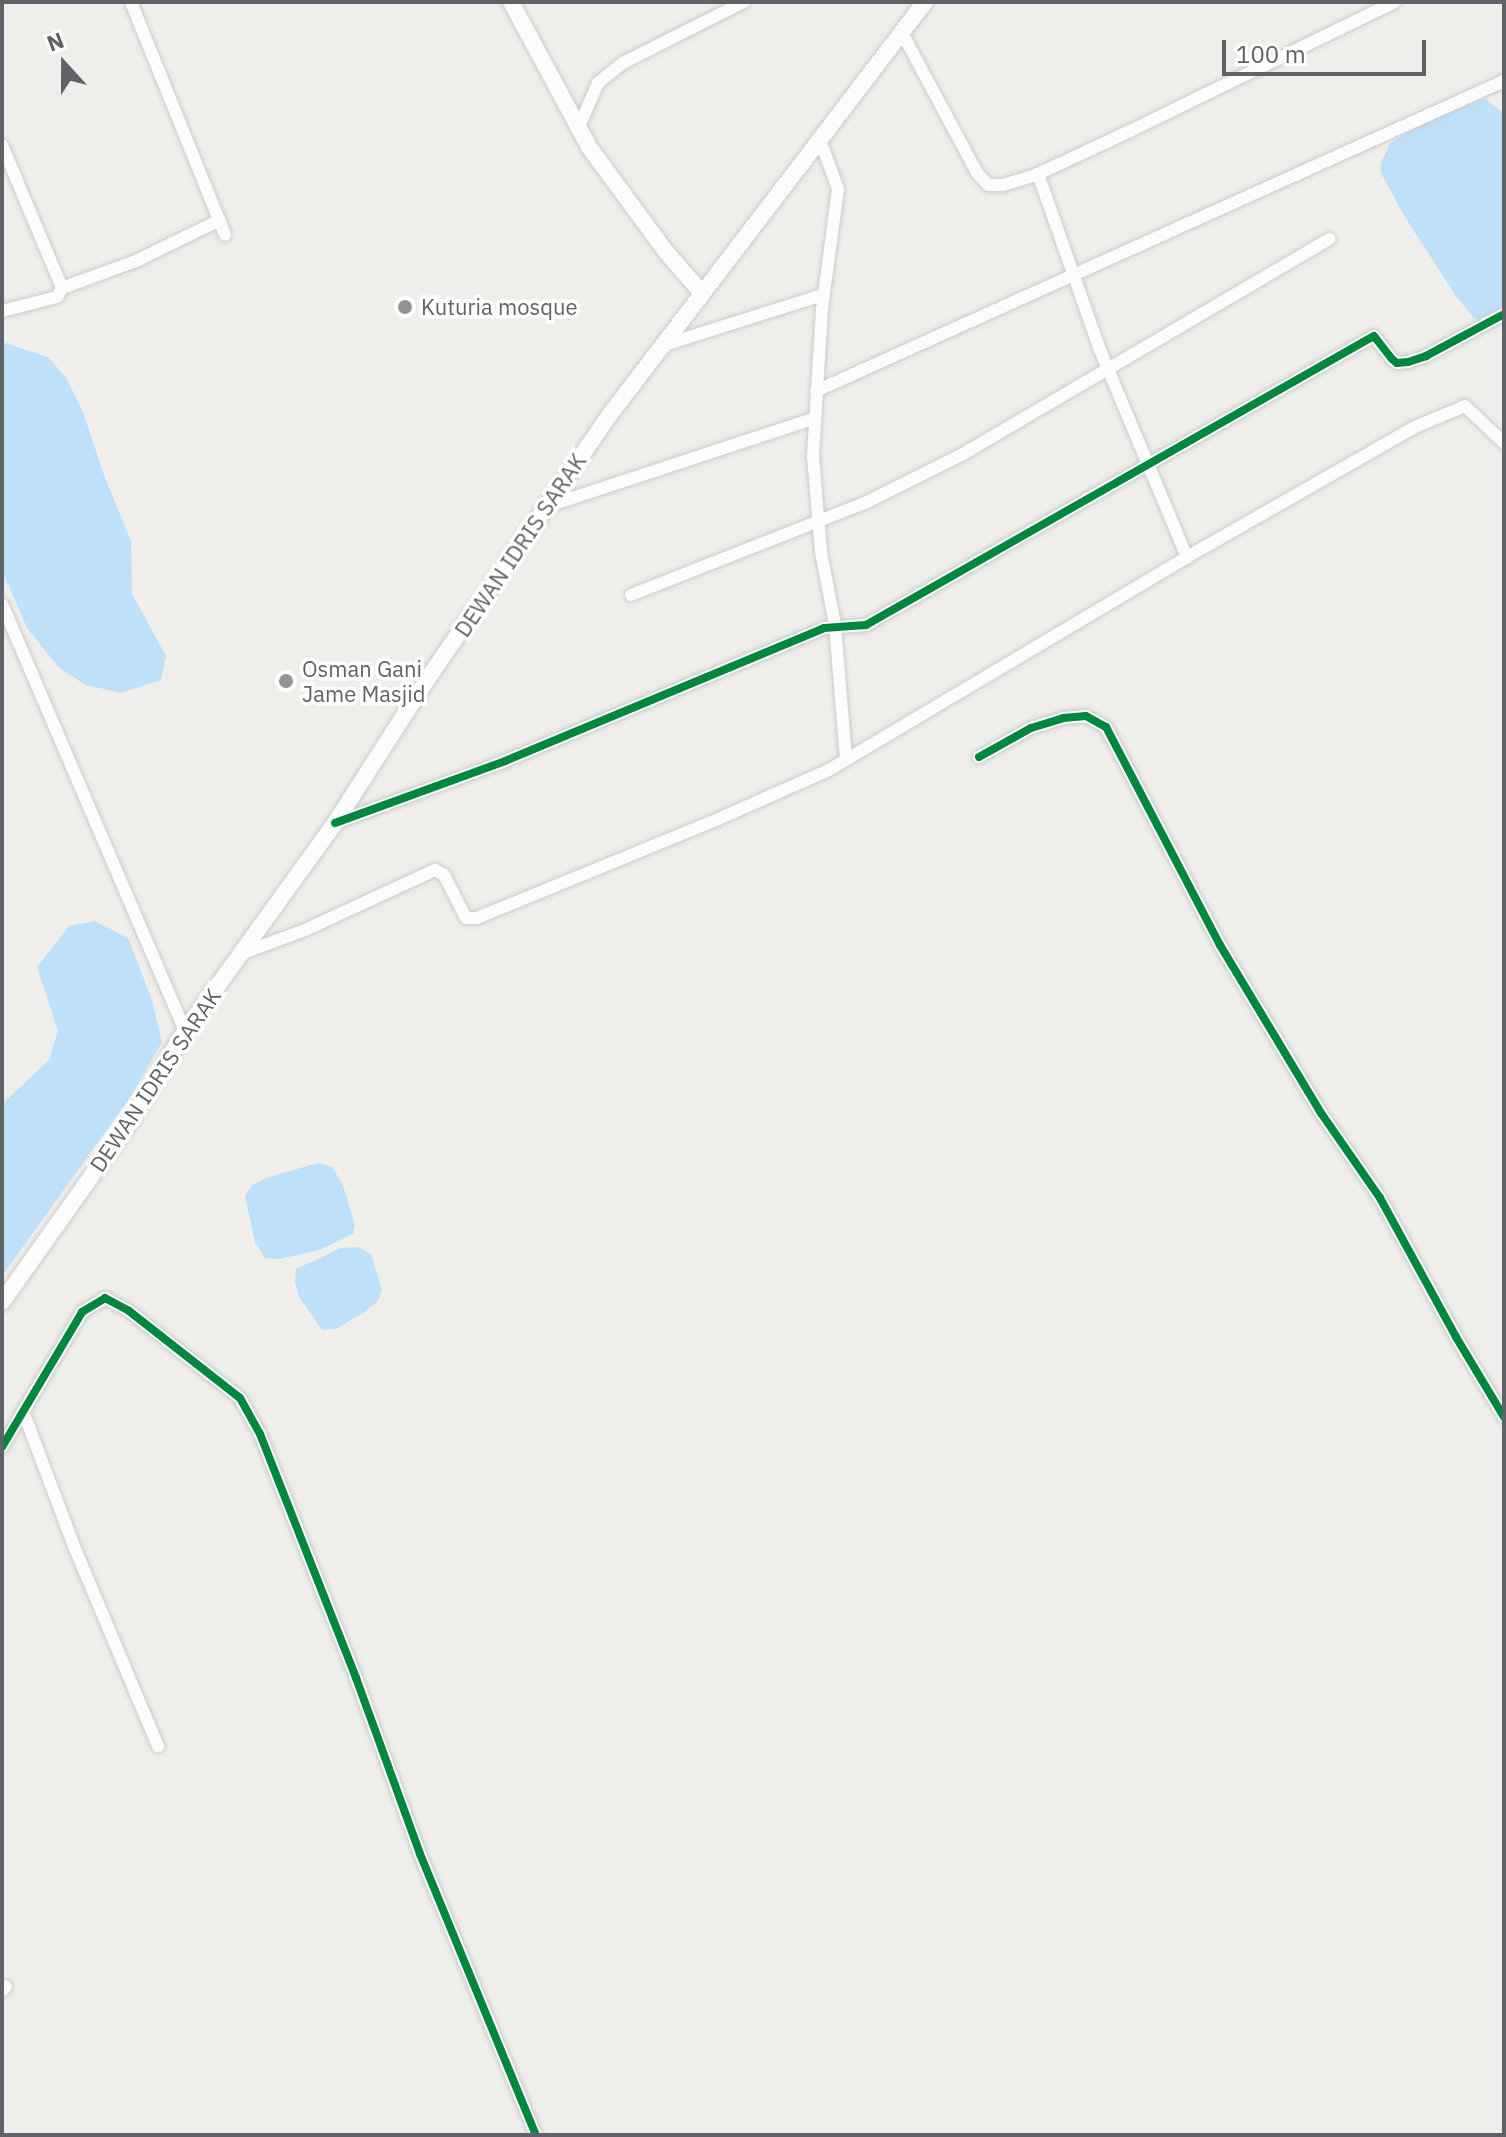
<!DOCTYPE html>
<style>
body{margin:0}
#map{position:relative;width:1506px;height:2137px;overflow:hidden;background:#efeeea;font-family:"IBM Plex Sans",sans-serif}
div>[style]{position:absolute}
.water>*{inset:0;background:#bfe0f9}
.roads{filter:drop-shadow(0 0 2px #cbcccc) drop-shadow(0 0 2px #cbcccc)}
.street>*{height:12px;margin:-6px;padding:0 6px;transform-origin:6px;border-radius:6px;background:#fdfcfc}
.secondary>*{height:16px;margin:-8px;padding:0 8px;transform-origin:8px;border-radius:8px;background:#fdfcfc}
.cycleway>*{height:8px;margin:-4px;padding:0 4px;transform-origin:4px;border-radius:4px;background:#00873e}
.dots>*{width:22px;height:22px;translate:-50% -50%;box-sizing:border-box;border:4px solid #fff;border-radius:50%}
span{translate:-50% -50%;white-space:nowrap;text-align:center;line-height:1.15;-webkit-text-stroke:7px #fff;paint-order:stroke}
.poi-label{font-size:22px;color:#5f6368}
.left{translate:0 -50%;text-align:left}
.street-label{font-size:22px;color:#5f6368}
.frame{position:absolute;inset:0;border:4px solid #5f6368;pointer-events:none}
.north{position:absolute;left:24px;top:24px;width:80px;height:80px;-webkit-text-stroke:6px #fff;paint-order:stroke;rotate:339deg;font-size:22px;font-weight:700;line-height:32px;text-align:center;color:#5f6368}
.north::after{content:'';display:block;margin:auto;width:28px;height:36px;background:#5f6368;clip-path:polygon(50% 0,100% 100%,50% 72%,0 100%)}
.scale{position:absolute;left:1222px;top:40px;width:204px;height:36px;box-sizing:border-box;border:4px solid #5f6368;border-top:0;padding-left:10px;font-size:24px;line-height:28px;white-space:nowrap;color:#5f6368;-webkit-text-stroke:6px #fff;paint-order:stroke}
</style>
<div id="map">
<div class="water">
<i style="clip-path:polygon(1485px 99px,1504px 113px,1504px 307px,1479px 319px,1474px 318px,1456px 296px,1403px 214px,1381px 173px,1381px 163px,1390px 143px,1429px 120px)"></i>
<i style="clip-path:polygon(2px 342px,48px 357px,67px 379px,84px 415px,105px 478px,131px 541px,132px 594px,166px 656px,161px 680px,121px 693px,86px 685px,59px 668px,27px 628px,2px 570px)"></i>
<i style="clip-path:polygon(95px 921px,128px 938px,152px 1000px,162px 1042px,132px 1095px,2px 1276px,2px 1104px,49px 1060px,58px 1031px,37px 967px,69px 926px)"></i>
<i style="clip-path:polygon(318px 1163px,332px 1167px,343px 1186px,355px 1225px,353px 1234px,319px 1250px,280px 1259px,265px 1258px,255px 1242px,245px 1196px,251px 1186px,269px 1177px)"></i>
<i style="clip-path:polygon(358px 1247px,371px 1254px,382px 1290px,378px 1301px,363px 1313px,336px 1329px,322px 1330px,299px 1297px,295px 1281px,296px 1269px,341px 1248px)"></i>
</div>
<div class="roads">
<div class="street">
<i style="left:131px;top:2px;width:251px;rotate:68deg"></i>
<i style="left:901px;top:31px;width:161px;rotate:61.8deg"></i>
<i style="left:977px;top:173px;width:16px;rotate:47deg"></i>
<i style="left:988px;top:185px;width:15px"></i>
<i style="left:1003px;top:185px;width:37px;rotate:-17deg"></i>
<i style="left:1038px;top:174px;width:102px;rotate:-25.1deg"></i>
<i style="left:1130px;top:131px;width:294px;rotate:-26deg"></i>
<i style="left:578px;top:129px;width:50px;rotate:-66.5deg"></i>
<i style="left:598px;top:83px;width:32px;rotate:-39deg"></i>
<i style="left:623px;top:63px;width:136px;rotate:-26.8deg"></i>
<i style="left:820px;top:140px;width:52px;rotate:69.8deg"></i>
<i style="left:838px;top:189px;width:121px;rotate:97.6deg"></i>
<i style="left:822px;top:309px;width:147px;rotate:93.5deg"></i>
<i style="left:813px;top:456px;width:96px;rotate:85.2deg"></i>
<i style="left:821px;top:552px;width:74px;rotate:79.1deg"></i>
<i style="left:835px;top:625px;width:134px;rotate:85.3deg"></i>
<i style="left:2px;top:145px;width:155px;rotate:67.2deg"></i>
<i style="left:62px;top:288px;width:10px;rotate:119deg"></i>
<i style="left:57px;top:297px;width:57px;rotate:165.7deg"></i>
<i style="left:1038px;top:174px;width:187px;rotate:70.6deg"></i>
<i style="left:1100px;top:350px;width:225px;rotate:67.2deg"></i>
<i style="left:1187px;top:557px;width:265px;rotate:-29.7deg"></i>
<i style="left:1417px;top:426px;width:52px;rotate:-22.6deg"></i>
<i style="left:1465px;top:406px;width:54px;rotate:43.5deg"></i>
<i style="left:62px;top:288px;width:79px;rotate:-20deg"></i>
<i style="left:136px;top:261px;width:93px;rotate:-26deg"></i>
<i style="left:664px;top:345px;width:167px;rotate:-17.5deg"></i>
<i style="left:816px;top:391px;width:755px;rotate:-24.26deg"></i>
<i style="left:545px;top:507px;width:284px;rotate:-18.2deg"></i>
<i style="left:631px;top:595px;width:251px;rotate:-21.5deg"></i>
<i style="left:865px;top:503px;width:110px;rotate:-26.6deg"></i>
<i style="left:963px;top:454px;width:425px;rotate:-30.4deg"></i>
<i style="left:2px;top:604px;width:465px;rotate:66.8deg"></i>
<i style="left:979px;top:757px;width:60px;rotate:-29.1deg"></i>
<i style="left:1031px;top:728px;width:34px;rotate:-17deg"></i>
<i style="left:1063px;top:718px;width:23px;rotate:-5deg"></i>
<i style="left:1086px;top:716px;width:23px;rotate:29deg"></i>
<i style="left:1106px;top:727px;width:246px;rotate:62.4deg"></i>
<i style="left:1220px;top:945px;width:196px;rotate:59deg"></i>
<i style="left:1321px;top:1113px;width:103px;rotate:55.2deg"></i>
<i style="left:1380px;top:1198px;width:158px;rotate:61.3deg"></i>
<i style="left:1456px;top:1337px;width:93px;rotate:59deg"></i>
<i style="left:335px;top:823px;width:181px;rotate:-20deg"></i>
<i style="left:505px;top:761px;width:346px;rotate:-22.6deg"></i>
<i style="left:824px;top:628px;width:42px;rotate:-4.1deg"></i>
<i style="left:866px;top:625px;width:584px;rotate:-29.64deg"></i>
<i style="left:1374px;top:336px;width:29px;rotate:52deg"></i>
<i style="left:1392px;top:359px;width:6px;rotate:39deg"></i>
<i style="left:1397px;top:363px;width:11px;rotate:-5deg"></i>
<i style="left:1408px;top:362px;width:19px;rotate:-18deg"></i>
<i style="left:1426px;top:356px;width:89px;rotate:-28.3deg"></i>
<i style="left:240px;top:954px;width:69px;rotate:-20.3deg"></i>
<i style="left:305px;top:930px;width:143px;rotate:-24.8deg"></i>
<i style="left:435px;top:870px;width:10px;rotate:29deg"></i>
<i style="left:444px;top:875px;width:48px;rotate:62.9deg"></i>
<i style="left:466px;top:918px;width:11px"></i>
<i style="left:477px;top:918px;width:261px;rotate:-22.3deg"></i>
<i style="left:718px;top:819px;width:119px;rotate:-23.8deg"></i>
<i style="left:827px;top:771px;width:419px;rotate:-30.7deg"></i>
<i style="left:23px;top:1411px;width:150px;rotate:69.3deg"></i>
<i style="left:76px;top:1551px;width:212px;rotate:67.2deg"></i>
<i style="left:2px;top:1447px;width:157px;rotate:-59.3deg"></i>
<i style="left:82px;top:1312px;width:27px;rotate:-31deg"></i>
<i style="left:105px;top:1298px;width:27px;rotate:28deg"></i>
<i style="left:129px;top:1311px;width:141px;rotate:38.1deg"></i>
<i style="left:240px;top:1398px;width:41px;rotate:60.9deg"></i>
<i style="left:260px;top:1434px;width:262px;rotate:68.5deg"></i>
<i style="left:356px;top:1678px;width:187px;rotate:70deg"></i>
<i style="left:420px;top:1854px;width:304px;rotate:67.6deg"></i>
<i style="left:2px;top:1991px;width:6px;rotate:-51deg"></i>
</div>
<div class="secondary">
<i style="left:511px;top:2px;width:165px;rotate:61.7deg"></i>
<i style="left:589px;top:147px;width:132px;rotate:53.7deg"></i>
<i style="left:667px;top:253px;width:53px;rotate:48.8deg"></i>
<i style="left:2px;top:1302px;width:217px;rotate:-54.6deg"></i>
<i style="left:128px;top:1125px;width:110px;rotate:-58.8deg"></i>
<i style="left:185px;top:1031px;width:256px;rotate:-54.2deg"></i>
<i style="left:335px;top:823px;width:169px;rotate:-57.3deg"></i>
<i style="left:426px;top:681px;width:321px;rotate:-55.4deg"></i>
<i style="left:608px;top:417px;width:522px;rotate:-52.63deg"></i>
</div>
</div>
<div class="cycleway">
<i style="left:979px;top:757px;width:60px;rotate:-29.1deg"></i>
<i style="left:1031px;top:728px;width:34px;rotate:-17deg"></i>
<i style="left:1063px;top:718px;width:23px;rotate:-5deg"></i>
<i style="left:1086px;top:716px;width:23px;rotate:29deg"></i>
<i style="left:1106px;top:727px;width:246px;rotate:62.4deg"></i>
<i style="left:1220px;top:945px;width:196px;rotate:59deg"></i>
<i style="left:1321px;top:1113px;width:103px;rotate:55.2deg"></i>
<i style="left:1380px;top:1198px;width:158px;rotate:61.3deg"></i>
<i style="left:1456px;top:1337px;width:93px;rotate:59deg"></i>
<i style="left:335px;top:823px;width:181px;rotate:-20deg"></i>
<i style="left:505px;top:761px;width:346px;rotate:-22.6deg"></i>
<i style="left:824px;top:628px;width:42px;rotate:-4.1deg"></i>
<i style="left:866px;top:625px;width:584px;rotate:-29.64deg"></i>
<i style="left:1374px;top:336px;width:29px;rotate:52deg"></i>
<i style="left:1392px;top:359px;width:6px;rotate:39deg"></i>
<i style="left:1397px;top:363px;width:11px;rotate:-5deg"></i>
<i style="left:1408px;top:362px;width:19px;rotate:-18deg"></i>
<i style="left:1426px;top:356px;width:89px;rotate:-28.3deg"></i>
<i style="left:2px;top:1447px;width:157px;rotate:-59.3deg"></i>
<i style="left:82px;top:1312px;width:27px;rotate:-31deg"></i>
<i style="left:105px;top:1298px;width:27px;rotate:28deg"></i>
<i style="left:129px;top:1311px;width:141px;rotate:38.1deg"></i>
<i style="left:240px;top:1398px;width:41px;rotate:60.9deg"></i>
<i style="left:260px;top:1434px;width:262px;rotate:68.5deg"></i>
<i style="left:356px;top:1678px;width:187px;rotate:70deg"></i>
<i style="left:420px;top:1854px;width:304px;rotate:67.6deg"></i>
</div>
<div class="dots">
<i style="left:405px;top:307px;background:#919496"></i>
<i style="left:286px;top:681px;background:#919496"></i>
</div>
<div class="poi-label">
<span class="left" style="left:421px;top:307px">Kuturia mosque</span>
<span class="left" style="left:302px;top:681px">Osman Gani<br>Jame Masjid</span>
</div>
<div class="street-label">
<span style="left:520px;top:545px;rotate:-56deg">DEWAN IDRIS SARAK</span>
<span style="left:155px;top:1080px;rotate:-56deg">DEWAN IDRIS SARAK</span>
</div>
<div class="frame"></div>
<div class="north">N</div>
<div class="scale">100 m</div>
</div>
